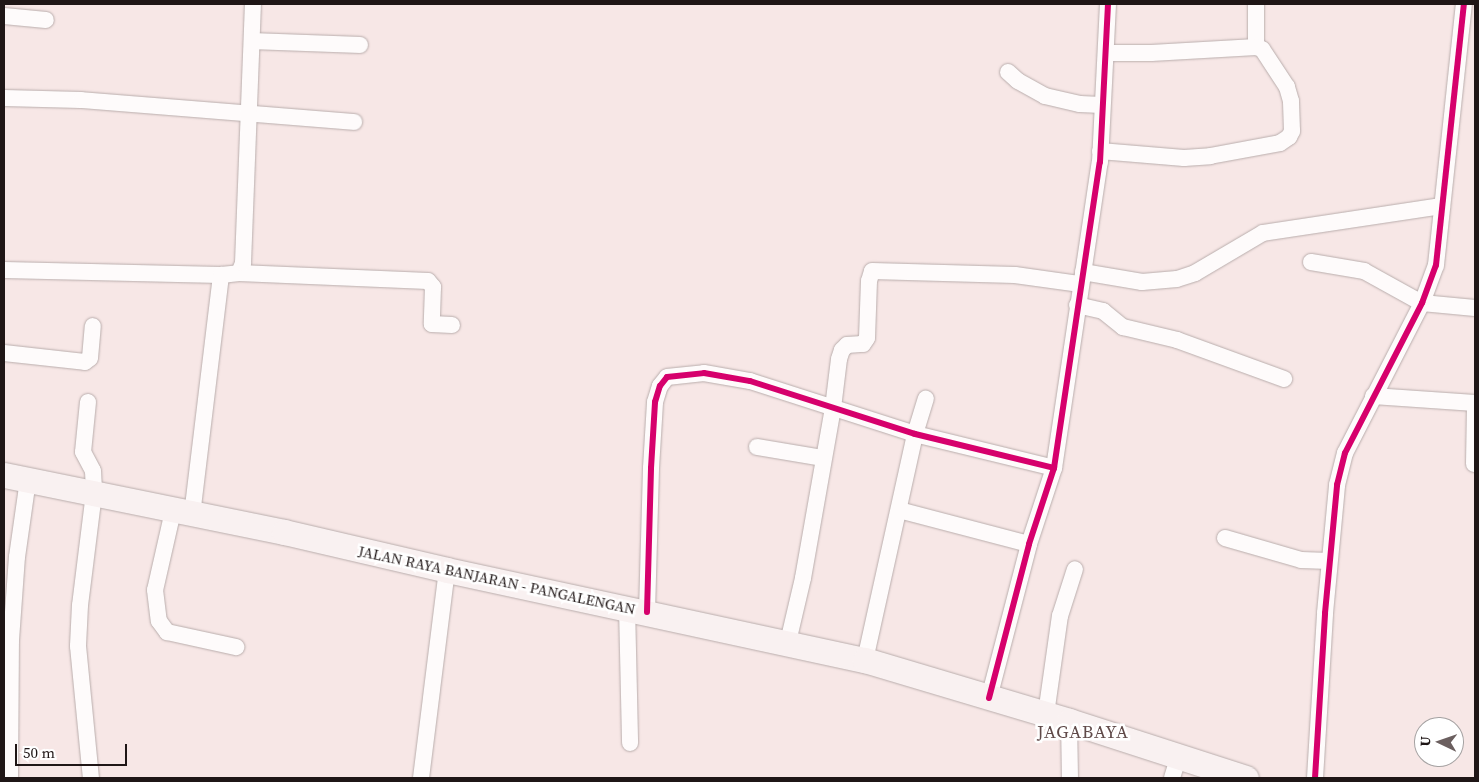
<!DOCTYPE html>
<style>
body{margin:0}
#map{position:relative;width:1479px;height:782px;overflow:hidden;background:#f7e7e6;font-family:"Source Serif 4",serif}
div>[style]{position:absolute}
.roads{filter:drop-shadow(0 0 1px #b9adac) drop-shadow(0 0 1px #b9adac)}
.minor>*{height:16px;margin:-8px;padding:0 8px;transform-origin:8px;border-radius:8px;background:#fefbfb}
.primary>*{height:25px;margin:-12.5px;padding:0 12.5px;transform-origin:12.5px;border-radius:12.5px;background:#f9f1f1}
.cycleway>*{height:6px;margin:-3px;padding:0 3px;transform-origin:3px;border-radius:3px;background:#d6006c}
span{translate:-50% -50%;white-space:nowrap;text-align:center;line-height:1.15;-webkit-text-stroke:5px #fff;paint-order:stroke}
.street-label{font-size:15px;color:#1f1616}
.quarter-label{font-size:18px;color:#604a49;letter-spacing:1px}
.frame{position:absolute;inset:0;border:5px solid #1f1616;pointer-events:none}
.north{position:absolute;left:1414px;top:717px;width:50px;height:50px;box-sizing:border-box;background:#fff;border:1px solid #a5a2a2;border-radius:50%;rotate:273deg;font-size:14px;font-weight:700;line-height:20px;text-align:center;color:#1f1616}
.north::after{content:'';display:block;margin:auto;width:18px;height:22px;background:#6b5f5f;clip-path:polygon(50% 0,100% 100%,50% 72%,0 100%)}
.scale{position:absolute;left:15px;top:744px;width:112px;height:22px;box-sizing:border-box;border:2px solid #1f1616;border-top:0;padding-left:6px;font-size:15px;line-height:18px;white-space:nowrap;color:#1f1616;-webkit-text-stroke:4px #fff;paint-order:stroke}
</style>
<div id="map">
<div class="roads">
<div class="minor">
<i style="left:1256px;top:4px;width:43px;rotate:90deg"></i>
<i style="left:4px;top:16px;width:42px;rotate:5.4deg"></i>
<i style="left:252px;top:41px;width:108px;rotate:2.1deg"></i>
<i style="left:1008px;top:72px;width:13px;rotate:42deg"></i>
<i style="left:1018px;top:81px;width:31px;rotate:29deg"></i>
<i style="left:1045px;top:96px;width:36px;rotate:13deg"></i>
<i style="left:1080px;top:104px;width:21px;rotate:3deg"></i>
<i style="left:4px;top:98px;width:77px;rotate:1.5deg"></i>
<i style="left:81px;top:100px;width:274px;rotate:4.6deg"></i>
<i style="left:1100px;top:151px;width:84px;rotate:4.8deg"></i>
<i style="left:1184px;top:158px;width:26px;rotate:-4deg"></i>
<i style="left:1210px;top:156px;width:71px;rotate:-10.5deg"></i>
<i style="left:1280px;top:143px;width:11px;rotate:-34deg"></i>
<i style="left:1289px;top:137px;width:7px;rotate:-63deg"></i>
<i style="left:1292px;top:131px;width:30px;rotate:-92deg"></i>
<i style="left:1291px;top:101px;width:15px;rotate:-106deg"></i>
<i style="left:1287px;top:87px;width:45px;rotate:-123.3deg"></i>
<i style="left:1262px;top:49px;width:6px;rotate:-162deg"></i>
<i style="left:1256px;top:47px;width:105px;rotate:176.7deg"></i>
<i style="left:1151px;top:53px;width:45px;rotate:180deg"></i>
<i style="left:1311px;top:262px;width:54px;rotate:9.6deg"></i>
<i style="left:1364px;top:271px;width:66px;rotate:28.9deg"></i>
<i style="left:1422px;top:303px;width:53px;rotate:5.4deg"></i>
<i style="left:4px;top:270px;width:217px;rotate:1.3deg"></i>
<i style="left:1083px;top:272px;width:60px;rotate:9.6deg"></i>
<i style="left:1142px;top:282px;width:35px;rotate:-5deg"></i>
<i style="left:1177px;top:279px;width:19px;rotate:-18deg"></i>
<i style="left:1195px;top:273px;width:79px;rotate:-30.5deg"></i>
<i style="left:1263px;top:233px;width:181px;rotate:-8.6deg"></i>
<i style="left:239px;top:273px;width:189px;rotate:2.4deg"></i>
<i style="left:428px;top:281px;width:8px;rotate:50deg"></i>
<i style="left:433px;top:287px;width:37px;rotate:92deg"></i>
<i style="left:432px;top:324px;width:20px;rotate:3deg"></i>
<i style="left:1077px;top:305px;width:27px;rotate:13deg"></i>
<i style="left:1103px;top:311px;width:26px;rotate:39deg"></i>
<i style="left:1123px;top:327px;width:56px;rotate:13.5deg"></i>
<i style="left:1177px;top:340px;width:114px;rotate:20deg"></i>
<i style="left:4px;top:353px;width:81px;rotate:6.3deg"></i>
<i style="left:85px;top:362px;width:6px;rotate:-39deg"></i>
<i style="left:90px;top:358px;width:32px;rotate:-85deg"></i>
<i style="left:1373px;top:396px;width:102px;rotate:3.9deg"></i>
<i style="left:88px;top:402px;width:50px;rotate:95.7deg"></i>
<i style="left:83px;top:452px;width:21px;rotate:62deg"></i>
<i style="left:93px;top:471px;width:22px;rotate:87deg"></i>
<i style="left:94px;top:493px;width:113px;rotate:97.1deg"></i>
<i style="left:80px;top:605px;width:41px;rotate:92.8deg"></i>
<i style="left:78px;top:646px;width:133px;rotate:84.4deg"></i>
<i style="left:757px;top:447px;width:67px;rotate:9.5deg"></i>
<i style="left:1474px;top:464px;width:60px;rotate:-89deg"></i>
<i style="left:899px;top:510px;width:134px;rotate:14.7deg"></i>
<i style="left:173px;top:511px;width:81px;rotate:102.8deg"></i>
<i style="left:155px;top:590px;width:31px;rotate:83deg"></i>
<i style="left:159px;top:621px;width:14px;rotate:54deg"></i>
<i style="left:167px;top:632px;width:71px;rotate:12.3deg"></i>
<i style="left:192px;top:515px;width:242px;rotate:-83.1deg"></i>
<i style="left:221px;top:275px;width:18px;rotate:-6deg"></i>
<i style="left:239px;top:273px;width:11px;rotate:-68deg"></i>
<i style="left:243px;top:263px;width:259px;rotate:-87.8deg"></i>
<i style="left:1225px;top:538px;width:79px;rotate:16.1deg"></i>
<i style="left:1301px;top:560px;width:28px;rotate:2deg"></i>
<i style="left:627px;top:607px;width:136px;rotate:88.7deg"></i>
<i style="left:647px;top:612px;width:144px;rotate:-88.4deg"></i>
<i style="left:651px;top:468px;width:66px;rotate:-86.5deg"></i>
<i style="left:655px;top:402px;width:17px;rotate:-73deg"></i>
<i style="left:660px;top:386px;width:11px;rotate:-52deg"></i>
<i style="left:667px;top:377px;width:37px;rotate:-6deg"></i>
<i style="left:704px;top:373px;width:47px;rotate:9.9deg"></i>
<i style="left:750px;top:381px;width:173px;rotate:17.8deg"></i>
<i style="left:915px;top:434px;width:143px;rotate:13.7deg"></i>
<i style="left:788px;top:642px;width:66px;rotate:-76.8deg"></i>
<i style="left:803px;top:578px;width:173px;rotate:-80deg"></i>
<i style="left:833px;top:408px;width:49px;rotate:-83deg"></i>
<i style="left:839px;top:359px;width:9px;rotate:-72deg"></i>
<i style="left:842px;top:350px;width:7px;rotate:-45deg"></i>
<i style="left:847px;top:345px;width:16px;rotate:-4deg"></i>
<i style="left:863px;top:344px;width:7px;rotate:-56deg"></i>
<i style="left:867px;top:338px;width:57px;rotate:-88deg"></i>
<i style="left:869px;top:281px;width:10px;rotate:-73deg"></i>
<i style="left:872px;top:271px;width:143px;rotate:1.6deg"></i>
<i style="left:1015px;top:275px;width:66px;rotate:7.9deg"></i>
<i style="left:865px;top:660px;width:231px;rotate:-77.5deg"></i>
<i style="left:915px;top:434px;width:37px;rotate:-73deg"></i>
<i style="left:989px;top:698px;width:159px;rotate:-75.4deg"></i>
<i style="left:1029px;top:544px;width:80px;rotate:-71.8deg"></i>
<i style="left:1054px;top:468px;width:309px;rotate:-81.5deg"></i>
<i style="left:1100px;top:162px;width:158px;rotate:-87.1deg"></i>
<i style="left:1046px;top:714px;width:99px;rotate:-81.9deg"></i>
<i style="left:1060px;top:616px;width:49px;rotate:-72.3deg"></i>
<i style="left:1069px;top:721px;width:57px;rotate:89deg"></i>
<i style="left:10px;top:778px;width:138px;rotate:-89.6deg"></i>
<i style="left:11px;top:640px;width:83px;rotate:-85.9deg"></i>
<i style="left:17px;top:557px;width:78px;rotate:-81.9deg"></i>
<i style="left:421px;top:778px;width:210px;rotate:-82.9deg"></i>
<i style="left:1172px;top:778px;width:21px;rotate:-73deg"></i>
<i style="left:1315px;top:778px;width:165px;rotate:-86.5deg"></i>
<i style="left:1325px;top:613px;width:129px;rotate:-84.6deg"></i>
<i style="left:1337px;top:485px;width:33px;rotate:-76deg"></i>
<i style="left:1345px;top:453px;width:169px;rotate:-62.8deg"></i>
<i style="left:1422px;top:303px;width:40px;rotate:-69.8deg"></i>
<i style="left:1436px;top:265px;width:262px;rotate:-83.9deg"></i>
</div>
<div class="primary">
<i style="left:4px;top:475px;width:286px;rotate:11.5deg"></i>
<i style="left:284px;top:532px;width:167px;rotate:13.1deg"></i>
<i style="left:447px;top:570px;width:428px;rotate:12.2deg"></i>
<i style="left:865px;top:660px;width:213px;rotate:16.6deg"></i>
<i style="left:1069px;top:721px;width:186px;rotate:17.9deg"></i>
</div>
</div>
<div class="cycleway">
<i style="left:647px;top:612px;width:144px;rotate:-88.4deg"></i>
<i style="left:651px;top:468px;width:66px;rotate:-86.5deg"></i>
<i style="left:655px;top:402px;width:17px;rotate:-73deg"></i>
<i style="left:660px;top:386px;width:11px;rotate:-52deg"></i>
<i style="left:667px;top:377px;width:37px;rotate:-6deg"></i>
<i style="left:704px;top:373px;width:47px;rotate:9.9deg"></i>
<i style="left:750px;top:381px;width:173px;rotate:17.8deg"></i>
<i style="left:915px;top:434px;width:143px;rotate:13.7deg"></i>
<i style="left:989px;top:698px;width:159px;rotate:-75.4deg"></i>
<i style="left:1029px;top:544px;width:80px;rotate:-71.8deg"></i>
<i style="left:1054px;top:468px;width:309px;rotate:-81.5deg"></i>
<i style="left:1100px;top:162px;width:158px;rotate:-87.1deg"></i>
<i style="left:1315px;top:778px;width:165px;rotate:-86.5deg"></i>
<i style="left:1325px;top:613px;width:129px;rotate:-84.6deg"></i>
<i style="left:1337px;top:485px;width:33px;rotate:-76deg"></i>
<i style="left:1345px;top:453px;width:169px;rotate:-62.8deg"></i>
<i style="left:1422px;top:303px;width:40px;rotate:-69.8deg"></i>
<i style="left:1436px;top:265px;width:262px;rotate:-83.9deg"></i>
</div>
<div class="street-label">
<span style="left:497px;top:580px;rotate:12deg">JALAN RAYA BANJARAN - PANGALENGAN</span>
</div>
<div class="quarter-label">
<span style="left:1083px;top:732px">JAGABAYA</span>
</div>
<div class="frame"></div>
<div class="north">U</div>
<div class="scale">50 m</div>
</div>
